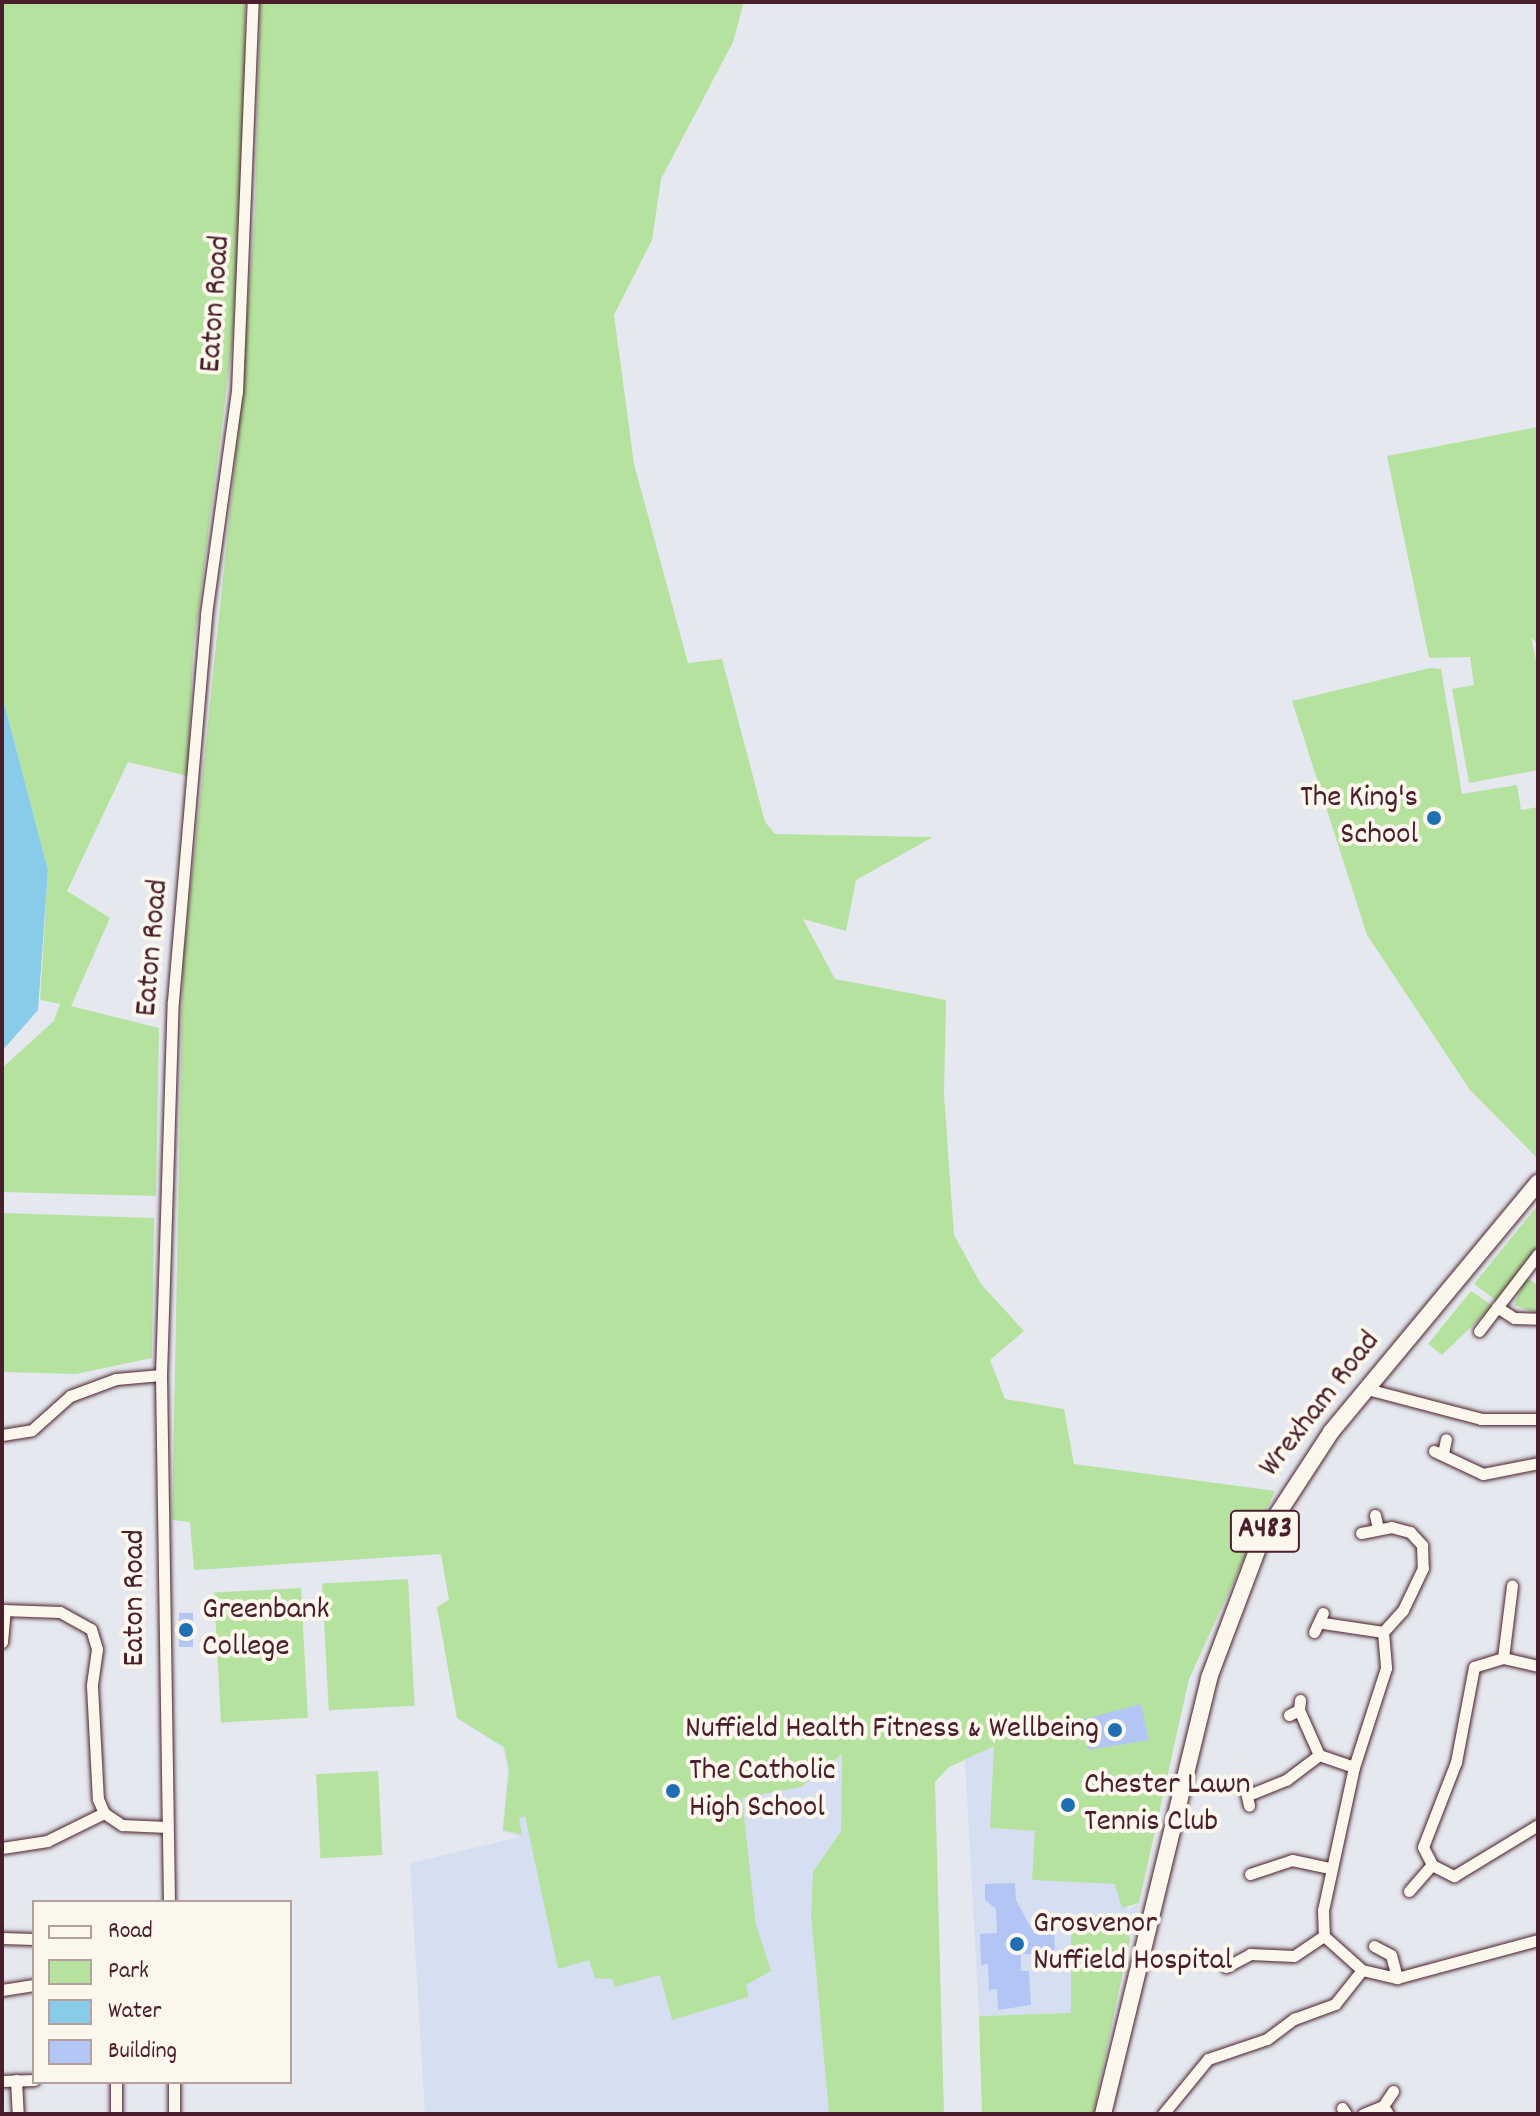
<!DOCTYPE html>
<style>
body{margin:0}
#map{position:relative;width:1540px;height:2116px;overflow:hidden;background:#e5e8ef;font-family:Dekko,sans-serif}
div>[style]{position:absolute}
.built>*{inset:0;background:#d6def1}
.green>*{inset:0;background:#b6e29f;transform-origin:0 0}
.water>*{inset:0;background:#89ccea}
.building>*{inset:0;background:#b3c5f5;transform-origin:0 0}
.roads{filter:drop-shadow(0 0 2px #4a1f2b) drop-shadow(0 0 2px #4a1f2b)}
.minor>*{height:11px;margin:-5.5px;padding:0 5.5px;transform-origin:5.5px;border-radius:5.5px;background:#fbf7ec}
.highway>*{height:16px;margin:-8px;padding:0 8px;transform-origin:8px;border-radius:8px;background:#fbf7ec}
.dots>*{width:22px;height:22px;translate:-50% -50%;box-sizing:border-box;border:4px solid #fbf7ec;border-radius:50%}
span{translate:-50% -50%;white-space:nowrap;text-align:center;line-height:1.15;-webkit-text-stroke:8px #fbf7ec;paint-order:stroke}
.shield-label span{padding:2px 6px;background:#fbf7ec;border:2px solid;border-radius:6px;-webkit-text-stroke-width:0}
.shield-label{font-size:30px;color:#4a1f2b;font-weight:700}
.street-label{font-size:32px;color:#4a1f2b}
.poi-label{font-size:32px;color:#4a1f2b}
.right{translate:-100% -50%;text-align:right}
.left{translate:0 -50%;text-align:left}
.frame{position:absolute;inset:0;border:4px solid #4a1f2b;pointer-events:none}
.legend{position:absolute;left:32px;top:1900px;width:260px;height:184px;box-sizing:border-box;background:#fbf7ec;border:2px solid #b4a19f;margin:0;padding:10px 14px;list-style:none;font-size:24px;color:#4a1f2b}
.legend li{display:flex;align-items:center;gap:16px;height:40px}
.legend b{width:40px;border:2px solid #b4a19f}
</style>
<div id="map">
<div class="built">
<i style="clip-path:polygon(435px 1474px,842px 1753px,841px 1831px,813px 1872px,811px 1915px,829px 2114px,425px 2114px,410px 1863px,519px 1837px,502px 1831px,508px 1769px,503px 1748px,457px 1718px,437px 1607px,449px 1600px,441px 1554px,194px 1570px)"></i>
<i style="clip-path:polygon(994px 1745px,991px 1828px,1035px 1831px,1116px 1884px,1129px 1910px,1139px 1903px,1130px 1939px,1123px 1924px,1072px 1922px,1071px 2013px,979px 2016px,965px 1759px)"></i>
</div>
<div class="green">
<i style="clip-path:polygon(2px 2px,245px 2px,244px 149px,232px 347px,193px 653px,188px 776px,128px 762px,67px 891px,110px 918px,71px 1006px,159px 1028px,156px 1196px,2px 1192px,2px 1068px,54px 1021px,60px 1004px,40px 1000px,48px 870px,2px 695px)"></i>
<i style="clip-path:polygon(260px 2px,744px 2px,733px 42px,661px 179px,652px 240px,614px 315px,634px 464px,688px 663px,722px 659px,765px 822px,775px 834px,933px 837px,856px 880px,846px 931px,803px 919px,835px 979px,946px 1000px,944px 1094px,954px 1235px,981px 1284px,1024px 1331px,990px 1360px,1005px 1399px,1064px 1409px,1074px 1464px,1275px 1491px,1189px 1679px,1139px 1903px,1122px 1908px,1115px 1884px,1032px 1880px,1035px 1831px,990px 1828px,994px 1746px,949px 1767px,935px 1782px,944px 2114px,829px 2114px,811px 1915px,813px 1872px,841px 1831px,842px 1754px,801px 1787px,742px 1798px,756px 1925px,771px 1971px,746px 1985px,749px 1997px,672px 2020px,660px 1975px,615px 1987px,612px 1979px,595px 1978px,589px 1960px,558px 1969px,525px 1816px,519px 1818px,522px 1835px,503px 1830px,509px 1769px,504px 1747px,457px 1718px,437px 1607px,449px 1600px,441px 1554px,194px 1570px,190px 1522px,172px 1520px,183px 963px,239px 424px,255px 210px)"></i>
<i style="clip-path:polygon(1538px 427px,1538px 645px,1531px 637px,1538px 669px,1538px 770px,1469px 783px,1452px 689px,1474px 685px,1470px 657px,1429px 658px,1387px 456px)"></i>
<i style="clip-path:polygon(1430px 668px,1441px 669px,1462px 794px,1517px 785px,1521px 810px,1538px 807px,1538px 1159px,1470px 1090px,1367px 935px,1292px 701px)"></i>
<i style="clip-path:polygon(1538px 1205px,1538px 1249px,1497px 1301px,1474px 1284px)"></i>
<i style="clip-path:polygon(2px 1213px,154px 1218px,152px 1358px,76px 1374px,2px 1372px)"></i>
<i style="clip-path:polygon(1526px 1277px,1538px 1285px,1538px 1314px,1514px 1305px)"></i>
<i style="clip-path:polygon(1471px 1291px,1493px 1306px,1442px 1355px,1428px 1344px)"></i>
<i style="left:408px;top:1579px;width:127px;height:86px;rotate:87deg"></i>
<i style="left:301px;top:1588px;width:130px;height:87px;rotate:87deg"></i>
<i style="left:378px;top:1771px;width:84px;height:62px;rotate:87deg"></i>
<i style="clip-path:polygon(1071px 1922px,1123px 1924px,1130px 1939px,1093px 2114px,982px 2114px,979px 2016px,1071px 2013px)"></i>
</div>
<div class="water">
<i style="clip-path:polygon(2px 695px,48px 870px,38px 1010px,2px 1051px)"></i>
</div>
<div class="building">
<i style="left:179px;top:1613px;width:14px;height:34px"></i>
<i style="clip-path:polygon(1141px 1704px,1149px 1740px,1088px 1750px,1081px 1720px)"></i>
<i style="clip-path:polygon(1015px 1883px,1016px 1900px,1031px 1928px,1054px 1927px,1055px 1954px,1021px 1954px,1021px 1971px,1029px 1971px,1031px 2005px,998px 2010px,997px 1989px,989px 1990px,988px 1964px,981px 1965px,980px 1934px,997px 1933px,996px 1909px,985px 1900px,985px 1884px)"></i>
</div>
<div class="roads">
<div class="minor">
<i style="left:1497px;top:1307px;width:20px;rotate:33deg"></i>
<i style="left:1514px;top:1318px;width:24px;rotate:2deg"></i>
<i style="left:1479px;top:1331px;width:97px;rotate:-52.5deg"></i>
<i style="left:1367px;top:1389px;width:118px;rotate:14.7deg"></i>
<i style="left:1481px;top:1419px;width:57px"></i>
<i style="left:2px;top:1435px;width:30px;rotate:-9deg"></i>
<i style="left:32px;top:1430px;width:51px;rotate:-41.8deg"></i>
<i style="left:70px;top:1396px;width:49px;rotate:-20.3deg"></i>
<i style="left:116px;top:1379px;width:45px;rotate:-5.1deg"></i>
<i style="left:1434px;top:1451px;width:54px;rotate:25.1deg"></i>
<i style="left:1483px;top:1474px;width:56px;rotate:-11.3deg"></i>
<i style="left:1443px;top:1453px;width:14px;rotate:-78deg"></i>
<i style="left:1375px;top:1515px;width:14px;rotate:78deg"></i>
<i style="left:1361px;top:1533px;width:31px;rotate:-11deg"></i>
<i style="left:1391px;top:1527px;width:20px;rotate:15deg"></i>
<i style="left:1410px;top:1532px;width:18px;rotate:47deg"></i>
<i style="left:1422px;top:1545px;width:23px;rotate:88deg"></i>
<i style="left:1423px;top:1568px;width:47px;rotate:115.5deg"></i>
<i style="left:1403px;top:1610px;width:30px;rotate:132deg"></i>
<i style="left:1383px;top:1632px;width:36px;rotate:85deg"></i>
<i style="left:1386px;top:1668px;width:104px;rotate:107.9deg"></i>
<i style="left:1354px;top:1767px;width:146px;rotate:102.2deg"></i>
<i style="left:1323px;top:1910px;width:26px;rotate:88deg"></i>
<i style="left:1324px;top:1936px;width:51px;rotate:41.8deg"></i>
<i style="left:1362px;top:1970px;width:36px;rotate:13deg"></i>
<i style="left:1397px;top:1978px;width:146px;rotate:-15.1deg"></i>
<i style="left:2px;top:1610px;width:58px;rotate:2deg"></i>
<i style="left:60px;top:1612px;width:35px;rotate:29deg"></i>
<i style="left:91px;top:1629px;width:21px;rotate:73deg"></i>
<i style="left:97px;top:1649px;width:37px;rotate:98deg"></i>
<i style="left:92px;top:1686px;width:113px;rotate:87deg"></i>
<i style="left:98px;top:1799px;width:15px;rotate:67deg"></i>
<i style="left:104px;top:1813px;width:22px;rotate:34deg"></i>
<i style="left:122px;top:1825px;width:45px;rotate:2.5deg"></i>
<i style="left:1323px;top:1623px;width:61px;rotate:8.5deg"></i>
<i style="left:1314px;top:1632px;width:21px;rotate:-65deg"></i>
<i style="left:2px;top:1642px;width:32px;rotate:-85deg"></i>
<i style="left:1503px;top:1658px;width:73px;rotate:-82.9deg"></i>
<i style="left:1538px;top:1666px;width:36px;rotate:-167deg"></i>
<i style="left:1503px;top:1658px;width:30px;rotate:163deg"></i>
<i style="left:1474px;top:1667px;width:97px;rotate:100.7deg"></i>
<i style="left:1456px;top:1762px;width:91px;rotate:111.2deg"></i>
<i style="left:1423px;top:1847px;width:20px;rotate:63deg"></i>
<i style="left:1432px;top:1865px;width:25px;rotate:27deg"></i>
<i style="left:1454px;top:1876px;width:98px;rotate:-31.3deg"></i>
<i style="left:1299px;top:1710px;width:49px;rotate:66deg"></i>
<i style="left:1289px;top:1715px;width:11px;rotate:-27deg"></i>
<i style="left:1299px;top:1710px;width:10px;rotate:-84deg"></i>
<i style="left:1245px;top:1788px;width:18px;rotate:77deg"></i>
<i style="left:1251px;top:1794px;width:38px;rotate:-22deg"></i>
<i style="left:1286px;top:1780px;width:41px;rotate:-37.1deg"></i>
<i style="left:1319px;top:1755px;width:37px;rotate:19deg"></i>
<i style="left:2px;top:1848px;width:46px;rotate:-8.8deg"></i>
<i style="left:47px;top:1841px;width:64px;rotate:-26.2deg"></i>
<i style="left:1250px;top:1874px;width:44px;rotate:-18.4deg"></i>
<i style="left:1292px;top:1860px;width:40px;rotate:12deg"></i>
<i style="left:1409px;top:1891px;width:35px;rotate:-49deg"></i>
<i style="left:169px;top:1902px;width:527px;rotate:-90.87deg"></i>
<i style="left:161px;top:1375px;width:374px;rotate:-88.2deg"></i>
<i style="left:173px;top:1001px;width:388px;rotate:-85.1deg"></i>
<i style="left:206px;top:614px;width:224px;rotate:-82.1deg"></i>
<i style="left:237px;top:392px;width:390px;rotate:-87.7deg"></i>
<i style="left:2px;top:1938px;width:32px;rotate:2deg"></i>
<i style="left:1374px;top:1946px;width:19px;rotate:28deg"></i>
<i style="left:1391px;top:1955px;width:24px;rotate:75deg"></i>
<i style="left:1226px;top:1967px;width:27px;rotate:-28deg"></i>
<i style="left:1250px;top:1954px;width:44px;rotate:2.6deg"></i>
<i style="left:1294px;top:1956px;width:36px;rotate:-34deg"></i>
<i style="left:2px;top:1990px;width:32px;rotate:-9deg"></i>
<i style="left:16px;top:2080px;width:34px;rotate:87deg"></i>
<i style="left:2px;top:2081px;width:32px;rotate:-2deg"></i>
<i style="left:116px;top:2082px;width:32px;rotate:90deg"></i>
<i style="left:174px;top:2082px;width:32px;rotate:90deg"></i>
<i style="left:1342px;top:2108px;width:7px;rotate:56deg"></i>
<i style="left:1163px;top:2114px;width:71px;rotate:-50.7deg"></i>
<i style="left:1208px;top:2059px;width:62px;rotate:-18.7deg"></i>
<i style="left:1267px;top:2039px;width:34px;rotate:-37deg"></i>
<i style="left:1294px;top:2019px;width:44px;rotate:-20.1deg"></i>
<i style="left:1335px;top:2004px;width:43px;rotate:-51.5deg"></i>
<i style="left:1363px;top:2114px;width:22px;rotate:-22deg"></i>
<i style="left:1388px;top:2114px;width:9px;rotate:-122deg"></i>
<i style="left:1383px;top:2106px;width:18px;rotate:-56deg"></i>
</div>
<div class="highway">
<i style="left:1103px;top:2114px;width:449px;rotate:-76.3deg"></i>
<i style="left:1209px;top:1678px;width:150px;rotate:-69.3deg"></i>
<i style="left:1262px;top:1538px;width:126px;rotate:-56.9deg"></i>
<i style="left:1331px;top:1432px;width:324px;rotate:-50.3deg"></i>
</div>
</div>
<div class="dots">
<i style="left:1434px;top:818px;background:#1f6fb2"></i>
<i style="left:186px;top:1630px;background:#1f6fb2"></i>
<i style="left:1115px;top:1730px;background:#1f6fb2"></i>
<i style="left:673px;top:1791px;background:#1f6fb2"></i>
<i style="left:1068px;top:1805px;background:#1f6fb2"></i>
<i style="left:1017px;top:1944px;background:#1f6fb2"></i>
</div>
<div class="shield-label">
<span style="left:1265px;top:1531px">A483</span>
</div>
<div class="street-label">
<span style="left:217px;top:304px;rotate:-86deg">Eaton Road</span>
<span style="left:154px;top:948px;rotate:-85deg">Eaton Road</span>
<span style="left:1321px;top:1405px;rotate:-52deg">Wrexham Road</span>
<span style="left:136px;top:1598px;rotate:-90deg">Eaton Road</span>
</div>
<div class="poi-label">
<span class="right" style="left:1418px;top:818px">The King's<br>School</span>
<span class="left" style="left:202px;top:1630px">Greenbank<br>College</span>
<span class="right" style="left:1099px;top:1730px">Nuffield Health Fitness &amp; Wellbeing</span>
<span class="left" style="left:689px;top:1791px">The Catholic<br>High School</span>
<span class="left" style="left:1084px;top:1805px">Chester Lawn<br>Tennis Club</span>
<span class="left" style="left:1033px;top:1944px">Grosvenor<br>Nuffield Hospital</span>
</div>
<div class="frame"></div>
<ul class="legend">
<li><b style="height:10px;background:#fbf7ec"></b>Road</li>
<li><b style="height:22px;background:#b6e29f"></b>Park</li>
<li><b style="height:22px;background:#89ccea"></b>Water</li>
<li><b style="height:22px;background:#b3c5f5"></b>Building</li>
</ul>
</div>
